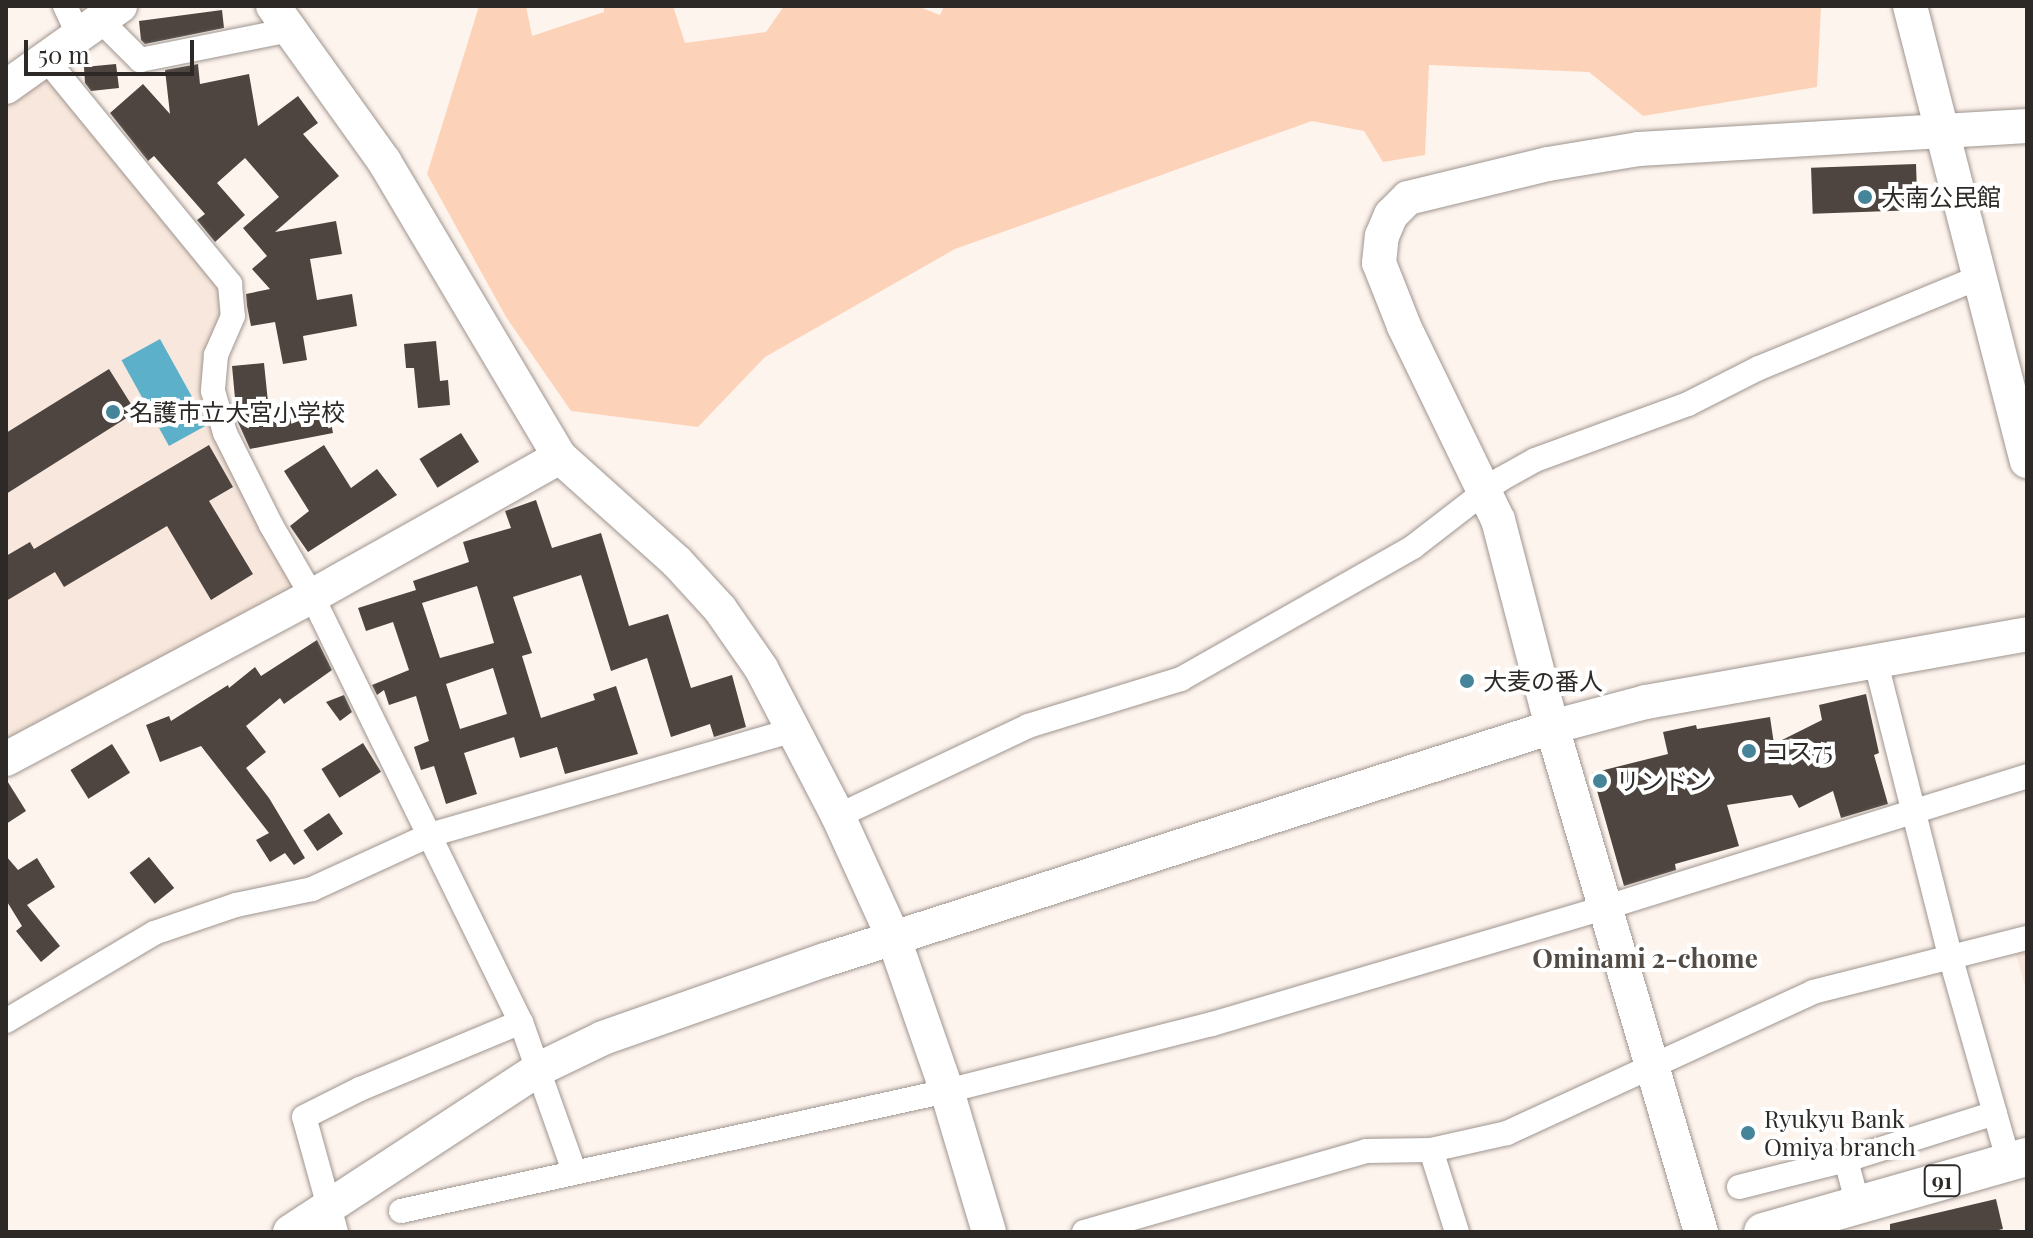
<!DOCTYPE html>
<meta charset="utf-8">
<style>
body{margin:0}
#map{position:relative;width:2033px;height:1238px;overflow:hidden;background:#fef4ee;font-family:"Playfair Display","Noto Sans JP",serif}
div>[style]{position:absolute}
.built>*{inset:0;background:#f8e7dc}
.green>*{inset:0;background:#fcd3b9}
.water>*{inset:0;background:#5db0ca;transform-origin:0 0}
.building>*{inset:0;background:#4e4540;transform-origin:0 0}
.roads{filter:drop-shadow(0 0 2px #9e958f) drop-shadow(0 0 2px #9e958f)}
.street>*{height:24px;margin:-12px;padding:0 12px;transform-origin:12px;border-radius:12px;background:#fff}
.secondary>*{height:34px;margin:-17px;padding:0 17px;transform-origin:17px;border-radius:17px;background:#fff}
.primary>*{height:38px;margin:-19px;padding:0 19px;transform-origin:19px;border-radius:19px;background:#fff}
.dots>*{width:22px;height:22px;translate:-50% -50%;box-sizing:border-box;border:4px solid #fff;border-radius:50%}
span{translate:-50% -50%;white-space:nowrap;text-align:center;line-height:1.15;-webkit-text-stroke:8px #fff;paint-order:stroke}
.shield-label span{padding:2px 6px;background:#fff;border:2px solid;border-radius:6px;-webkit-text-stroke-width:0}
.shield-label{font-size:22px;color:#2d2927;font-weight:700}
.poi-label{font-size:24px;color:#2d2927}
.left{translate:0 -50%;text-align:left}
.neighbourhood-label{font-size:26px;color:#534b46;font-weight:700}
.frame{position:absolute;inset:0;border:8px solid #2d2927;pointer-events:none}
.scale{position:absolute;left:24px;top:40px;width:170px;height:36px;box-sizing:border-box;border:4px solid #2d2927;border-top:0;padding-left:10px;font-size:24px;line-height:28px;white-space:nowrap;color:#2d2927;-webkit-text-stroke:6px #fff;paint-order:stroke}
</style>
<div id="map">
<div class="built">
<i style="clip-path:polygon(46px 59px,230px 284px,213px 391px,312px 596px,6px 742px,6px 87px)"></i>
<i style="clip-path:polygon(2027px 947px,2027px 993px,2015px 951px)"></i>
</div>
<div class="green">
<i style="clip-path:polygon(479px 6px,526px 6px,532px 36px,604px 12px,604px 6px,673px 6px,685px 43px,766px 32px,784px 6px,917px 6px,940px 15px,944px 6px,1821px 6px,1817px 87px,1643px 116px,1589px 72px,1429px 65px,1425px 155px,1383px 162px,1364px 131px,1312px 121px,955px 249px,765px 357px,698px 427px,571px 411px,506px 317px,427px 174px)"></i>
</div>
<div class="water">
<i style="left:160px;top:339px;width:98px;height:44px;rotate:61deg"></i>
</div>
<div class="building">
<i style="clip-path:polygon(222px 10px,224px 28px,145px 44px,141px 40px,139px 21px)"></i>
<i style="clip-path:polygon(116px 64px,119px 88px,91px 91px,85px 83px,84px 67px)"></i>
<i style="clip-path:polygon(198px 64px,200px 84px,249px 74px,258px 126px,298px 96px,318px 123px,303px 134px,339px 176px,275px 232px,336px 221px,342px 254px,310px 259px,317px 300px,352px 294px,357px 326px,303px 336px,307px 360px,283px 364px,275px 322px,251px 326px,247px 306px,246px 294px,270px 289px,252px 269px,267px 256px,243px 228px,279px 197px,245px 158px,217px 183px,245px 215px,215px 242px,197px 220px,205px 214px,154px 156px,148px 161px,110px 113px,143px 84px,170px 114px,165px 70px)"></i>
<i style="left:1916px;top:164px;width:46px;height:105px;rotate:88deg"></i>
<i style="clip-path:polygon(436px 341px,440px 381px,448px 380px,450px 405px,418px 408px,414px 368px,406px 368px,404px 344px)"></i>
<i style="clip-path:polygon(264px 363px,269px 412px,327px 401px,333px 433px,250px 449px,237px 420px,232px 366px)"></i>
<i style="clip-path:polygon(109px 369px,136px 412px,6px 494px,6px 433px)"></i>
<i style="left:461px;top:433px;width:34px;height:49px;rotate:58deg"></i>
<i style="clip-path:polygon(209px 445px,233px 487px,209px 501px,253px 574px,211px 600px,167px 526px,64px 587px,55px 572px,6px 601px,6px 556px,30px 542px,34px 549px)"></i>
<i style="clip-path:polygon(324px 445px,351px 488px,377px 469px,397px 495px,308px 552px,290px 526px,309px 511px,284px 471px)"></i>
<i style="clip-path:polygon(evenodd,536px 500px,552px 548px,601px 533px,629px 626px,668px 614px,691px 688px,732px 675px,746px 727px,714px 737px,710px 724px,671px 737px,647px 658px,611px 671px,581px 575px,513px 597px,532px 653px,522px 656px,541px 718px,595px 700px,593px 694px,616px 686px,638px 754px,565px 774px,557px 747px,520px 758px,514px 737px,464px 753px,477px 794px,446px 804px,434px 766px,421px 770px,414px 747px,429px 741px,416px 696px,389px 705px,384px 690px,377px 695px,372px 685px,409px 670px,393px 622px,366px 631px,358px 608px,416px 590px,413px 581px,469px 562px,463px 542px,511px 528px,505px 511px,536px 500px,477px 586px,494px 643px,440px 658px,422px 603px,477px 586px,536px 500px,493px 668px,507px 714px,460px 729px,446px 684px,493px 668px)"></i>
<i style="clip-path:polygon(317px 640px,332px 670px,284px 704px,280px 698px,246px 726px,266px 752px,246px 768px,269px 798px,305px 858px,294px 865px,285px 853px,270px 862px,256px 840px,269px 833px,201px 746px,160px 762px,146px 725px,169px 716px,171px 721px,228px 685px,229px 688px,255px 667px,261px 676px)"></i>
<i style="clip-path:polygon(1866px 694px,1879px 753px,1874px 755px,1888px 804px,1841px 818px,1833px 791px,1799px 808px,1792px 795px,1727px 805px,1739px 846px,1675px 864px,1676px 870px,1624px 886px,1592px 773px,1668px 754px,1663px 732px,1696px 725px,1697px 729px,1770px 717px,1774px 744px,1822px 720px,1819px 705px)"></i>
<i style="clip-path:polygon(344px 695px,352px 712px,340px 721px,326px 702px)"></i>
<i style="left:363px;top:743px;width:34px;height:49px;rotate:58deg"></i>
<i style="left:112px;top:744px;width:34px;height:49px;rotate:58deg"></i>
<i style="clip-path:polygon(6px 779px,26px 811px,6px 824px)"></i>
<i style="left:329px;top:813px;width:25px;height:31px;rotate:56deg"></i>
<i style="clip-path:polygon(6px 856px,18px 870px,37px 858px,55px 887px,27px 905px,60px 946px,41px 962px,16px 931px,22px 926px,6px 900px)"></i>
<i style="left:149px;top:857px;width:40px;height:25px;rotate:51deg"></i>
<i style="clip-path:polygon(1996px 1199px,2003px 1229px,1990px 1232px,1890px 1232px,1890px 1224px)"></i>
</div>
<div class="roads">
<div class="street">
<i style="left:65px;top:6px;width:33px;rotate:65deg"></i>
<i style="left:100px;top:20px;width:57px;rotate:45deg"></i>
<i style="left:140px;top:60px;width:153px;rotate:-11.3deg"></i>
<i style="left:46px;top:59px;width:291px;rotate:50.7deg"></i>
<i style="left:230px;top:284px;width:32px;rotate:85deg"></i>
<i style="left:233px;top:316px;width:43px;rotate:113.6deg"></i>
<i style="left:216px;top:355px;width:36px;rotate:95deg"></i>
<i style="left:213px;top:391px;width:44px;rotate:74.1deg"></i>
<i style="left:225px;top:433px;width:103px;rotate:63.4deg"></i>
<i style="left:271px;top:525px;width:82px;rotate:60deg"></i>
<i style="left:312px;top:596px;width:475px;rotate:63.9deg"></i>
<i style="left:521px;top:1022px;width:158px;rotate:70.4deg"></i>
<i style="left:1875px;top:659px;width:309px;rotate:75.8deg"></i>
<i style="left:1951px;top:959px;width:211px;rotate:74.1deg"></i>
<i style="left:838px;top:816px;width:210px;rotate:-25.3deg"></i>
<i style="left:1028px;top:726px;width:160px;rotate:-17.1deg"></i>
<i style="left:1181px;top:679px;width:267px;rotate:-29.6deg"></i>
<i style="left:1413px;top:547px;width:111px;rotate:-37.7deg"></i>
<i style="left:1501px;top:479px;width:39px;rotate:-29deg"></i>
<i style="left:1535px;top:460px;width:163px;rotate:-20.1deg"></i>
<i style="left:1688px;top:404px;width:80px;rotate:-26.9deg"></i>
<i style="left:1759px;top:368px;width:239px;rotate:-22.4deg"></i>
<i style="left:6px;top:1021px;width:172px;rotate:-30.7deg"></i>
<i style="left:154px;top:933px;width:87px;rotate:-18.9deg"></i>
<i style="left:236px;top:905px;width:78px;rotate:-11.9deg"></i>
<i style="left:312px;top:889px;width:130px;rotate:-24.6deg"></i>
<i style="left:430px;top:835px;width:378px;rotate:-16.1deg"></i>
<i style="left:1431px;top:1150px;width:86px;rotate:72.4deg"></i>
<i style="left:1846px;top:1160px;width:47px;rotate:75.1deg"></i>
<i style="left:1739px;top:1187px;width:110px;rotate:-14.2deg"></i>
<i style="left:1846px;top:1160px;width:156px;rotate:-17.5deg"></i>
<i style="left:401px;top:1211px;width:559px;rotate:-12.4deg"></i>
<i style="left:947px;top:1091px;width:273px;rotate:-14.2deg"></i>
<i style="left:1212px;top:1024px;width:422px;rotate:-16.5deg"></i>
<i style="left:1617px;top:904px;width:430px;rotate:-17.3deg"></i>
<i style="left:336px;top:1232px;width:119px;rotate:-105.5deg"></i>
<i style="left:304px;top:1117px;width:63px;rotate:-26.6deg"></i>
<i style="left:360px;top:1089px;width:174px;rotate:-22.6deg"></i>
<i style="left:1084px;top:1232px;width:293px;rotate:-16deg"></i>
<i style="left:1366px;top:1151px;width:65px;rotate:-0.9deg"></i>
<i style="left:1431px;top:1150px;width:78px;rotate:-12.6deg"></i>
<i style="left:1507px;top:1133px;width:337px;rotate:-24.7deg"></i>
<i style="left:1813px;top:992px;width:221px;rotate:-14.2deg"></i>
</div>
<div class="secondary">
<i style="left:273px;top:6px;width:191px;rotate:54.4deg"></i>
<i style="left:384px;top:161px;width:344px;rotate:59.3deg"></i>
<i style="left:560px;top:457px;width:157px;rotate:41.9deg"></i>
<i style="left:677px;top:562px;width:64px;rotate:47.5deg"></i>
<i style="left:720px;top:609px;width:72px;rotate:55.2deg"></i>
<i style="left:761px;top:668px;width:167px;rotate:62.5deg"></i>
<i style="left:838px;top:816px;width:135px;rotate:65.5deg"></i>
<i style="left:894px;top:939px;width:161px;rotate:70.8deg"></i>
<i style="left:947px;top:1091px;width:147px;rotate:73.4deg"></i>
<i style="left:1910px;top:6px;width:470px;rotate:75.6deg"></i>
<i style="left:6px;top:87px;width:140px;rotate:-35.4deg"></i>
<i style="left:6px;top:759px;width:347px;rotate:-28deg"></i>
<i style="left:312px;top:596px;width:284px;rotate:-29.3deg"></i>
<i style="left:290px;top:1232px;width:298px;rotate:-33.2deg"></i>
<i style="left:539px;top:1069px;width:71px;rotate:-25.8deg"></i>
<i style="left:603px;top:1038px;width:235px;rotate:-19.4deg"></i>
<i style="left:825px;top:960px;width:763px;rotate:-17.77deg"></i>
<i style="left:1552px;top:727px;width:97px;rotate:-14.9deg"></i>
<i style="left:1646px;top:702px;width:387px;rotate:-10.1deg"></i>
<i style="left:1701px;top:1232px;width:527px;rotate:-106.44deg"></i>
<i style="left:1552px;top:727px;width:214px;rotate:-104.6deg"></i>
<i style="left:1498px;top:520px;width:216px;rotate:-115.9deg"></i>
<i style="left:1404px;top:326px;width:68px;rotate:-111.6deg"></i>
<i style="left:1379px;top:263px;width:27px;rotate:-84deg"></i>
<i style="left:1382px;top:236px;width:23px;rotate:-67deg"></i>
<i style="left:1391px;top:215px;width:24px;rotate:-45deg"></i>
<i style="left:1408px;top:198px;width:144px;rotate:-13.7deg"></i>
<i style="left:1548px;top:164px;width:92px;rotate:-9.4deg"></i>
<i style="left:1639px;top:149px;width:389px;rotate:-3.4deg"></i>
</div>
<div class="primary">
<i style="left:1763px;top:1232px;width:274px;rotate:-15.9deg"></i>
</div>
</div>
<div class="dots">
<i style="left:1865px;top:197px;background:#468599"></i>
<i style="left:113px;top:412px;background:#468599"></i>
<i style="left:1467px;top:681px;background:#468599"></i>
<i style="left:1749px;top:751px;background:#468599"></i>
<i style="left:1600px;top:781px;background:#468599"></i>
<i style="left:1748px;top:1133px;background:#468599"></i>
</div>
<div class="shield-label">
<span style="left:1942px;top:1181px">91</span>
</div>
<div class="poi-label">
<span class="left" style="left:1881px;top:197px">大南公民館</span>
<span class="left" style="left:129px;top:412px">名護市立大宮小学校</span>
<span class="left" style="left:1483px;top:681px">大麦の番人</span>
<span class="left" style="left:1765px;top:751px">コス75</span>
<span class="left" style="left:1616px;top:781px">リンドン</span>
<span class="left" style="left:1764px;top:1133px">Ryukyu Bank<br>Omiya branch</span>
</div>
<div class="neighbourhood-label">
<span style="left:1645px;top:958px">Ominami 2-chome</span>
</div>
<div class="frame"></div>
<div class="scale">50 m</div>
</div>
